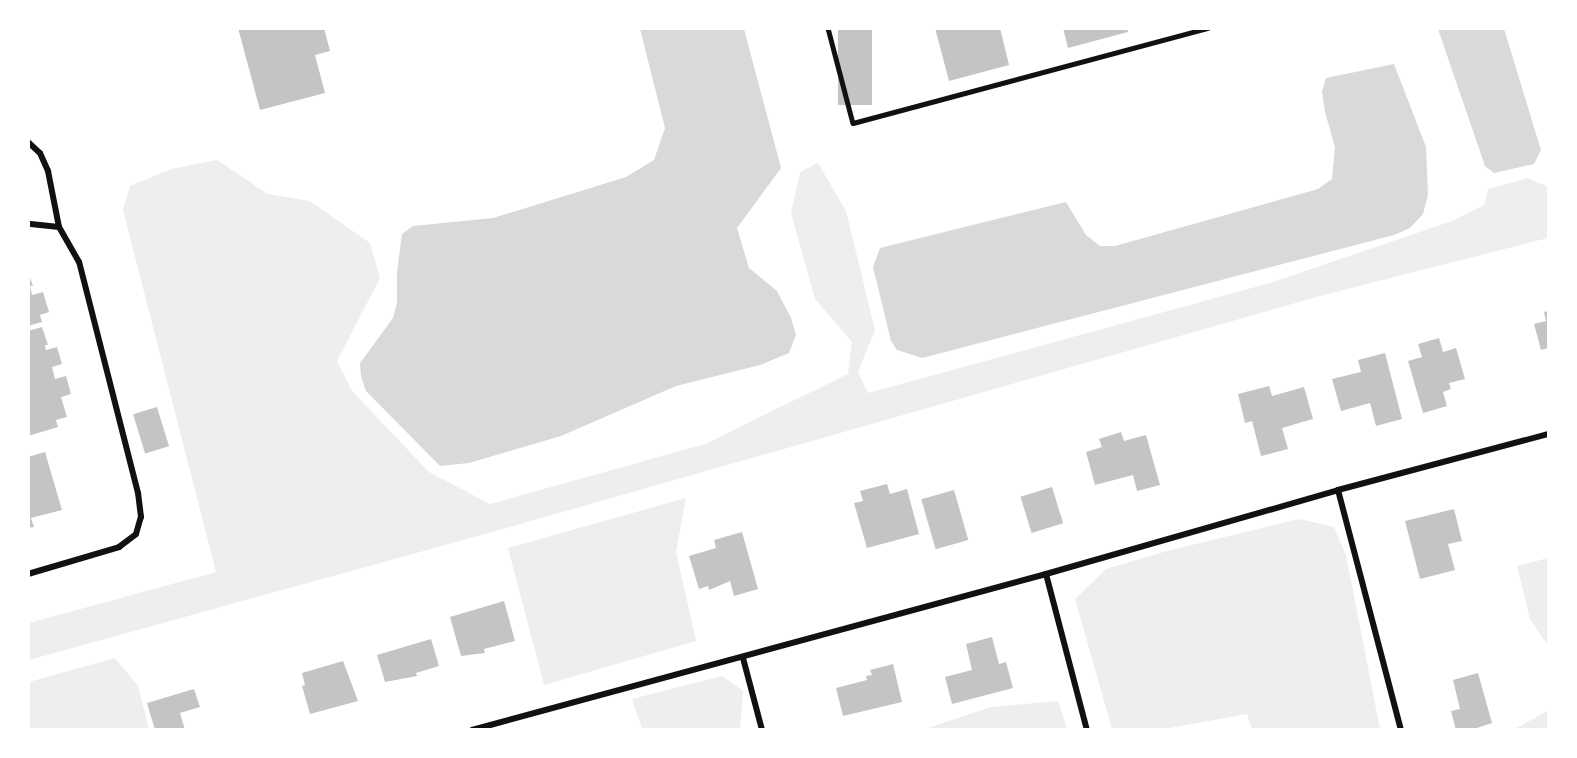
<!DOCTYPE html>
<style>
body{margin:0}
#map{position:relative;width:1577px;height:758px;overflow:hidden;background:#fff;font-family:Barlow,sans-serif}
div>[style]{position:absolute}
.green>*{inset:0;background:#eee}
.water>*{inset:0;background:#d9d9d9}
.building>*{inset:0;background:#c4c4c4;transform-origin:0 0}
.service>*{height:4.5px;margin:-2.25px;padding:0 2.25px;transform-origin:2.25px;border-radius:2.25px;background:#111}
.minor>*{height:6px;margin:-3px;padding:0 3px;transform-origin:3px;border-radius:3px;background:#111}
span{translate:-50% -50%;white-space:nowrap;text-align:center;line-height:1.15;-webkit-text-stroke:6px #fff;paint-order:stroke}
.frame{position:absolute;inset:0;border:30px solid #fff;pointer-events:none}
</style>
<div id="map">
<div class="green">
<i style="clip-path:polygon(217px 160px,268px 194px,310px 201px,370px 243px,380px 278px,337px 361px,352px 391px,429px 472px,490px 504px,705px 444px,848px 374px,852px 342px,815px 299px,791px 213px,800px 172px,818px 163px,846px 211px,875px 330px,858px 372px,868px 393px,1270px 283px,1452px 221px,1484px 205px,1488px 189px,1528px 178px,1548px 187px,1548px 238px,1320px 296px,496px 531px,29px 660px,29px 623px,216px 572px,123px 210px,130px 186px,171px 169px)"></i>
<i style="clip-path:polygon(686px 498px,676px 552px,696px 641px,544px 685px,508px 548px)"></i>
<i style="clip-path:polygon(1299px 519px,1334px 527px,1346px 555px,1380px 729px,1252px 729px,1247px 714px,1164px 729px,1112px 729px,1075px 599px,1106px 569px,1167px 551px)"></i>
<i style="clip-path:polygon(1548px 558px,1548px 646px,1530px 619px,1517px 566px)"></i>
<i style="clip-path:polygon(115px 658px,138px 686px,149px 729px,29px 729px,29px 682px)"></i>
<i style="clip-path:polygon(722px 676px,743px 691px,740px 729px,642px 729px,632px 699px)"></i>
<i style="clip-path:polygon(1058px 701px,1067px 729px,925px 729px,991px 707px)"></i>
<i style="clip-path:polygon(1548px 711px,1548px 729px,1514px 729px)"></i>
</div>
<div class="water">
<i style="clip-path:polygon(640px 29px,744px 29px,781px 168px,737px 228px,749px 268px,777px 291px,791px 318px,796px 335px,789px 353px,760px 365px,676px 386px,561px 436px,469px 463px,440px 466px,366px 391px,361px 376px,360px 363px,393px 318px,397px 303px,397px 272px,402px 234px,413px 226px,493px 218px,626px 177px,654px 160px,665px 128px)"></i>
<i style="clip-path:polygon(1438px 29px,1504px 29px,1541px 150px,1534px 164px,1494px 173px,1485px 166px)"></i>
<i style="clip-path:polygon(1394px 64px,1426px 147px,1428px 195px,1423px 214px,1410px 228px,1394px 235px,922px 358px,897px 350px,891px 341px,873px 267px,880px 248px,1066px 202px,1086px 235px,1100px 246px,1115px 246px,1318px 189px,1332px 179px,1335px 147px,1325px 112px,1322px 92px,1326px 78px)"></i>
</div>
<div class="building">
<i style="clip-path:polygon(238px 28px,324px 28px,330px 51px,315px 55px,325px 93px,260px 110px)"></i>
<i style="left:838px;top:28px;width:34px;height:77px"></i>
<i style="clip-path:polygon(935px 28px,1000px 28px,1009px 65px,949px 81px)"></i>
<i style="clip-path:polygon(1063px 28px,1127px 28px,1128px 32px,1068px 48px)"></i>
<i style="clip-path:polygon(28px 272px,33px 286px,30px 286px,32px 295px,43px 292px,49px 312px,40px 315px,42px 322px,28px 326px)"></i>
<i style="clip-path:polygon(1548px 311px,1548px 348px,1541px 350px,1534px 324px,1546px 321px,1544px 312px)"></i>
<i style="clip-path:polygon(42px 327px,48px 345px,45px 345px,46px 350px,57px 347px,62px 364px,52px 367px,55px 379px,66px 376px,71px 394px,61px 397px,67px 417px,56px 420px,58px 427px,28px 436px,28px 331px)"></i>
<i style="clip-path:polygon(1439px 338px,1443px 352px,1456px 348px,1465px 379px,1449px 383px,1451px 389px,1443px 392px,1447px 406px,1423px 413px,1408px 361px,1422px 357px,1418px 344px)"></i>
<i style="clip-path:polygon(1385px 353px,1402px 419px,1376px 426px,1370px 403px,1341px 411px,1332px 379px,1361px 372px,1358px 360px)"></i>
<i style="clip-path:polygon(1269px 386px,1272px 396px,1304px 387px,1313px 419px,1282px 428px,1288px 449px,1261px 456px,1252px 421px,1245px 423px,1238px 394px)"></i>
<i style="left:157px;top:407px;width:41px;height:25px;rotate:73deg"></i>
<i style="clip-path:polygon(1121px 432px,1124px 441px,1146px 435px,1160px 485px,1137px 491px,1133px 475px,1095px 485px,1086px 452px,1102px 447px,1099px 439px)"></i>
<i style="clip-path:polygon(45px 452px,62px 510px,31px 518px,34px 527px,28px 528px,28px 457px)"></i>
<i style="clip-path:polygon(887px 484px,890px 494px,907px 489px,919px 534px,867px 548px,854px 503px,863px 501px,860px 491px)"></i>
<i style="left:1052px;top:487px;width:38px;height:33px;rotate:73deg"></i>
<i style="left:954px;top:490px;width:52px;height:34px;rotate:74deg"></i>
<i style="clip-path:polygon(1454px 509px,1462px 541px,1448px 544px,1455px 570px,1420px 579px,1405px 521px)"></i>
<i style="clip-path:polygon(742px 532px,758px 589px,734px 596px,730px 581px,709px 590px,708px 586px,699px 589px,689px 556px,716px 548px,714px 540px)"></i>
<i style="clip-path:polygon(504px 601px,515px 641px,484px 649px,485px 653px,461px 656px,450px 617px)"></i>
<i style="clip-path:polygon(992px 637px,999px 664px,1006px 662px,1013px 688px,952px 704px,945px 677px,972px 670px,966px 644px)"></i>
<i style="clip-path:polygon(431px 639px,439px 666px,416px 673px,417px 676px,385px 682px,377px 655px)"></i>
<i style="clip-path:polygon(343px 661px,358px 701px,310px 714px,302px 686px,305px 685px,302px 673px)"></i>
<i style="clip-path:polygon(893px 664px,902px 702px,843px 716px,836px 688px,867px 680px,866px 676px,872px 675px,870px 670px)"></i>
<i style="clip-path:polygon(1478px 673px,1492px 723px,1471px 730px,1456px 730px,1451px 711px,1460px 709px,1453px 680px)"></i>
<i style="clip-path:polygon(194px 689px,200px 707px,180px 713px,185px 730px,155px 730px,147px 703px)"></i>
</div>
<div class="service">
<i style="left:828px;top:28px;width:98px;rotate:75.3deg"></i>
<i style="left:853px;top:123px;width:367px;rotate:-15deg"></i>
</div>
<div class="minor">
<i style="left:28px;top:142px;width:16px;rotate:43deg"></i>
<i style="left:40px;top:153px;width:20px;rotate:66deg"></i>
<i style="left:48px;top:171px;width:57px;rotate:78.9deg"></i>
<i style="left:59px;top:227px;width:31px;rotate:-174deg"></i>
<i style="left:1338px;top:490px;width:248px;rotate:75.3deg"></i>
<i style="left:28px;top:574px;width:95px;rotate:-16.5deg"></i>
<i style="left:119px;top:547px;width:21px;rotate:-37deg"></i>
<i style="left:136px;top:534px;width:18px;rotate:-74deg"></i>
<i style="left:141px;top:517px;width:24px;rotate:-97deg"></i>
<i style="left:138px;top:493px;width:238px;rotate:-104.3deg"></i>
<i style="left:79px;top:262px;width:40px;rotate:-119.7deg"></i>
<i style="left:1046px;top:574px;width:161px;rotate:75.3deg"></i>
<i style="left:743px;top:658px;width:74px;rotate:75.2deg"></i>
<i style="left:472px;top:730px;width:595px;rotate:-15.2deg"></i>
<i style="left:1046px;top:574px;width:304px;rotate:-16deg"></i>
<i style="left:1338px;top:490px;width:217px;rotate:-14.9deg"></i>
</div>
<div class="frame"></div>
</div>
